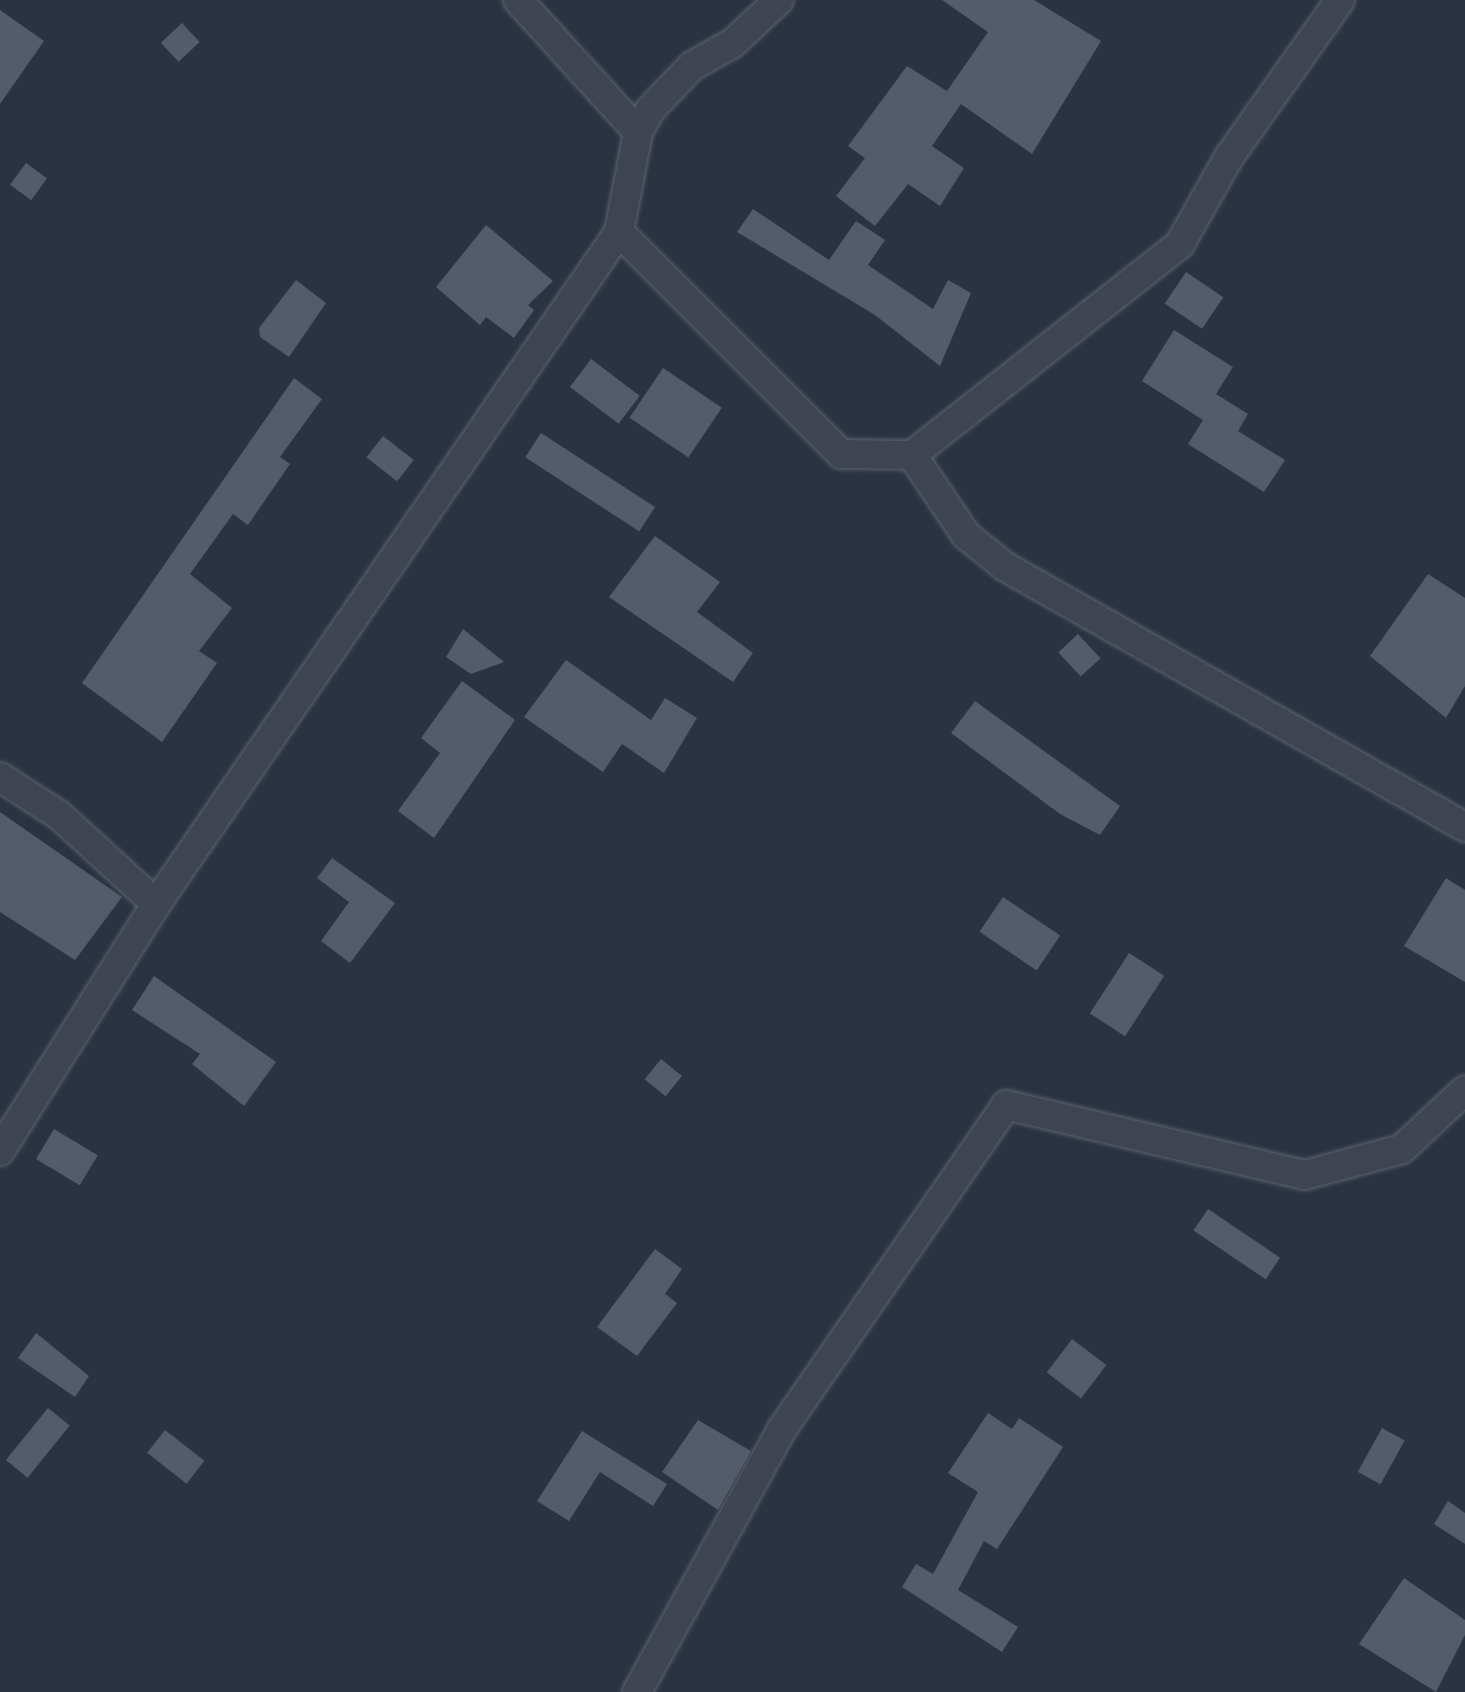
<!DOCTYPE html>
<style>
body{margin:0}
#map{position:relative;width:1465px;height:1692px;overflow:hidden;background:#2a3342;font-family:"Asap Condensed",sans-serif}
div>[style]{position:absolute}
.building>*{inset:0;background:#545c6c;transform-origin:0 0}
.roads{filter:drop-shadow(0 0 2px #5d636f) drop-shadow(0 0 2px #5d636f)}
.minor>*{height:28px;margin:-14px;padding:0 14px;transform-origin:14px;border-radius:14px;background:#3e4551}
span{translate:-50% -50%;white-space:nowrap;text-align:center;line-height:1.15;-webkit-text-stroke:7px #232a37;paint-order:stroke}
</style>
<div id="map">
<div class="building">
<i style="clip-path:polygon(942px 0,1034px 0,1101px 41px,1032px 154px,961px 104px,932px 146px,964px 168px,940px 206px,908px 184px,875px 226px,836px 196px,865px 158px,848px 146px,907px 66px,947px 91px,988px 32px)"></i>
<i style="clip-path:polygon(0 10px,44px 41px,0 104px)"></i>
<i style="left:182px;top:23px;width:26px;height:29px;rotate:47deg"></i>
<i style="left:26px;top:163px;width:26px;height:27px;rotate:36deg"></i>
<i style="clip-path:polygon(753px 209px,829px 260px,856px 221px,885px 240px,868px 265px,933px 309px,948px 280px,971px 293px,940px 366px,875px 315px,737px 232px)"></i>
<i style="clip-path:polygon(486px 225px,553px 281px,528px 305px,534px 310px,514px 338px,486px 317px,480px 325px,436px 287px)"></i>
<i style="left:1186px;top:272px;width:45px;height:38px;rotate:34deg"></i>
<i style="clip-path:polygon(296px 280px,326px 303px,289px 357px,260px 337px,259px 328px)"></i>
<i style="clip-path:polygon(1174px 330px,1233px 367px,1216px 394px,1248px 414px,1238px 431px,1285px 460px,1264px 492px,1188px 444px,1203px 420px,1142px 381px)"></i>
<i style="left:591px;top:359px;width:61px;height:35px;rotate:37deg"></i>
<i style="left:663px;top:368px;width:71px;height:60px;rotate:34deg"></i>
<i style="clip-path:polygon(294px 378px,322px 399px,280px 457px,290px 464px,248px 525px,233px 514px,190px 574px,232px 608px,199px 651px,217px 663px,162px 742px,82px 683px)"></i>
<i style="left:541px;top:433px;width:136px;height:29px;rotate:33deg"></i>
<i style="left:383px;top:436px;width:39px;height:27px;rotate:38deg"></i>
<i style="clip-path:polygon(655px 536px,720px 582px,697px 612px,753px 653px,733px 682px,609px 597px)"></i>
<i style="clip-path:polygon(1428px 574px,1465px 598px,1465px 686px,1446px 718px,1370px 656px)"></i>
<i style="clip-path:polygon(463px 629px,504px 662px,471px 674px,446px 657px)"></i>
<i style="left:1078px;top:634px;width:33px;height:27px;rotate:47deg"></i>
<i style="clip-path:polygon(566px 660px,651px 720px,665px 698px,697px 718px,664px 773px,622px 744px,603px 772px,524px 717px)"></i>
<i style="clip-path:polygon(462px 681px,515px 720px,434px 838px,398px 811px,440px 753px,421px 738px)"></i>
<i style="clip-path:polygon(975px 701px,1120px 806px,1100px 835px,1060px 814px,951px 733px)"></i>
<i style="clip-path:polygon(0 812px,122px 897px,75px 960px,0 912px)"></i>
<i style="clip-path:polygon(332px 858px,395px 903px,350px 963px,321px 941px,349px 902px,317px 878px)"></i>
<i style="clip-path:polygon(1446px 878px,1465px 890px,1465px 982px,1404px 946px)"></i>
<i style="left:1003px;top:897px;width:69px;height:42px;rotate:34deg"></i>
<i style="left:1129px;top:953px;width:42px;height:72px;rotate:33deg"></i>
<i style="clip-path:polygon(154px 976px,276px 1062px,244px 1106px,192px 1064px,200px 1054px,132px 1010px)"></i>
<i style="left:661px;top:1059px;width:27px;height:26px;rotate:39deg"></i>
<i style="left:54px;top:1129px;width:51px;height:35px;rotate:31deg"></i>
<i style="left:1208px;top:1209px;width:87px;height:26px;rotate:34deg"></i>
<i style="clip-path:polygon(655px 1249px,682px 1269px,665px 1294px,677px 1303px,637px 1356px,597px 1327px)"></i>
<i style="clip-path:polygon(36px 1333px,89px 1376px,75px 1397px,18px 1358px)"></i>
<i style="left:1072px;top:1339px;width:43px;height:42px;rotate:37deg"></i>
<i style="left:48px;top:1408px;width:28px;height:67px;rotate:39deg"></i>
<i style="clip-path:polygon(988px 1413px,1012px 1429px,1019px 1418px,1063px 1447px,997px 1549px,984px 1541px,958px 1590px,1018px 1627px,1002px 1652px,902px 1587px,916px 1564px,933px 1574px,978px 1492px,948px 1473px)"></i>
<i style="clip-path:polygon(698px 1420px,751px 1451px,718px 1510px,662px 1472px)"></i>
<i style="left:1382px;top:1428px;width:26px;height:50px;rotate:29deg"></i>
<i style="left:165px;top:1430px;width:50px;height:29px;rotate:38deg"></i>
<i style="clip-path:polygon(582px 1431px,667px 1484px,653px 1506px,600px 1472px,569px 1521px,537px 1501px)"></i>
<i style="clip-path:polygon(1448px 1501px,1465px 1513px,1465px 1544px,1434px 1524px)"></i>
<i style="clip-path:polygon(1404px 1578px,1465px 1620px,1465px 1635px,1436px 1692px,1359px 1644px)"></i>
</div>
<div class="roads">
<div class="minor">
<i style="left:518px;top:0;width:178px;rotate:47.7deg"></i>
<i style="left:619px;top:232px;width:314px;rotate:45deg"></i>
<i style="left:841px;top:454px;width:71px;rotate:0.8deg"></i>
<i style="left:912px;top:455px;width:341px;rotate:-38.2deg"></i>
<i style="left:1180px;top:244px;width:100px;rotate:-60.6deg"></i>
<i style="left:1229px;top:157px;width:192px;rotate:-54.7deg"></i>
<i style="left:912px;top:455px;width:97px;rotate:56deg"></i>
<i style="left:966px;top:535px;width:49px;rotate:39.2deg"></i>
<i style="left:1004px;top:566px;width:530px;rotate:29.52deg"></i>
<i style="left:0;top:777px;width:70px;rotate:32.8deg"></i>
<i style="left:59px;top:815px;width:132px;rotate:42.5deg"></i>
<i style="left:0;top:1151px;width:292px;rotate:-57.7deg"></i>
<i style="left:156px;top:904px;width:816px;rotate:-55.43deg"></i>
<i style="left:619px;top:232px;width:102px;rotate:-79.2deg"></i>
<i style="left:638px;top:132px;width:26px;rotate:-61deg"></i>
<i style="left:651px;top:109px;width:59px;rotate:-46.4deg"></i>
<i style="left:692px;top:66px;width:47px;rotate:-29.3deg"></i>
<i style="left:733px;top:43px;width:63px;rotate:-43.1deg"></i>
<i style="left:637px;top:1692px;width:300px;rotate:-61.1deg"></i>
<i style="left:782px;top:1429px;width:394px;rotate:-55.3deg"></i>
<i style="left:1006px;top:1105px;width:307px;rotate:13.2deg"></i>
<i style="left:1305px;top:1175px;width:100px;rotate:-15deg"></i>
<i style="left:1402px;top:1149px;width:86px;rotate:-43.1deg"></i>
</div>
</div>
</div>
